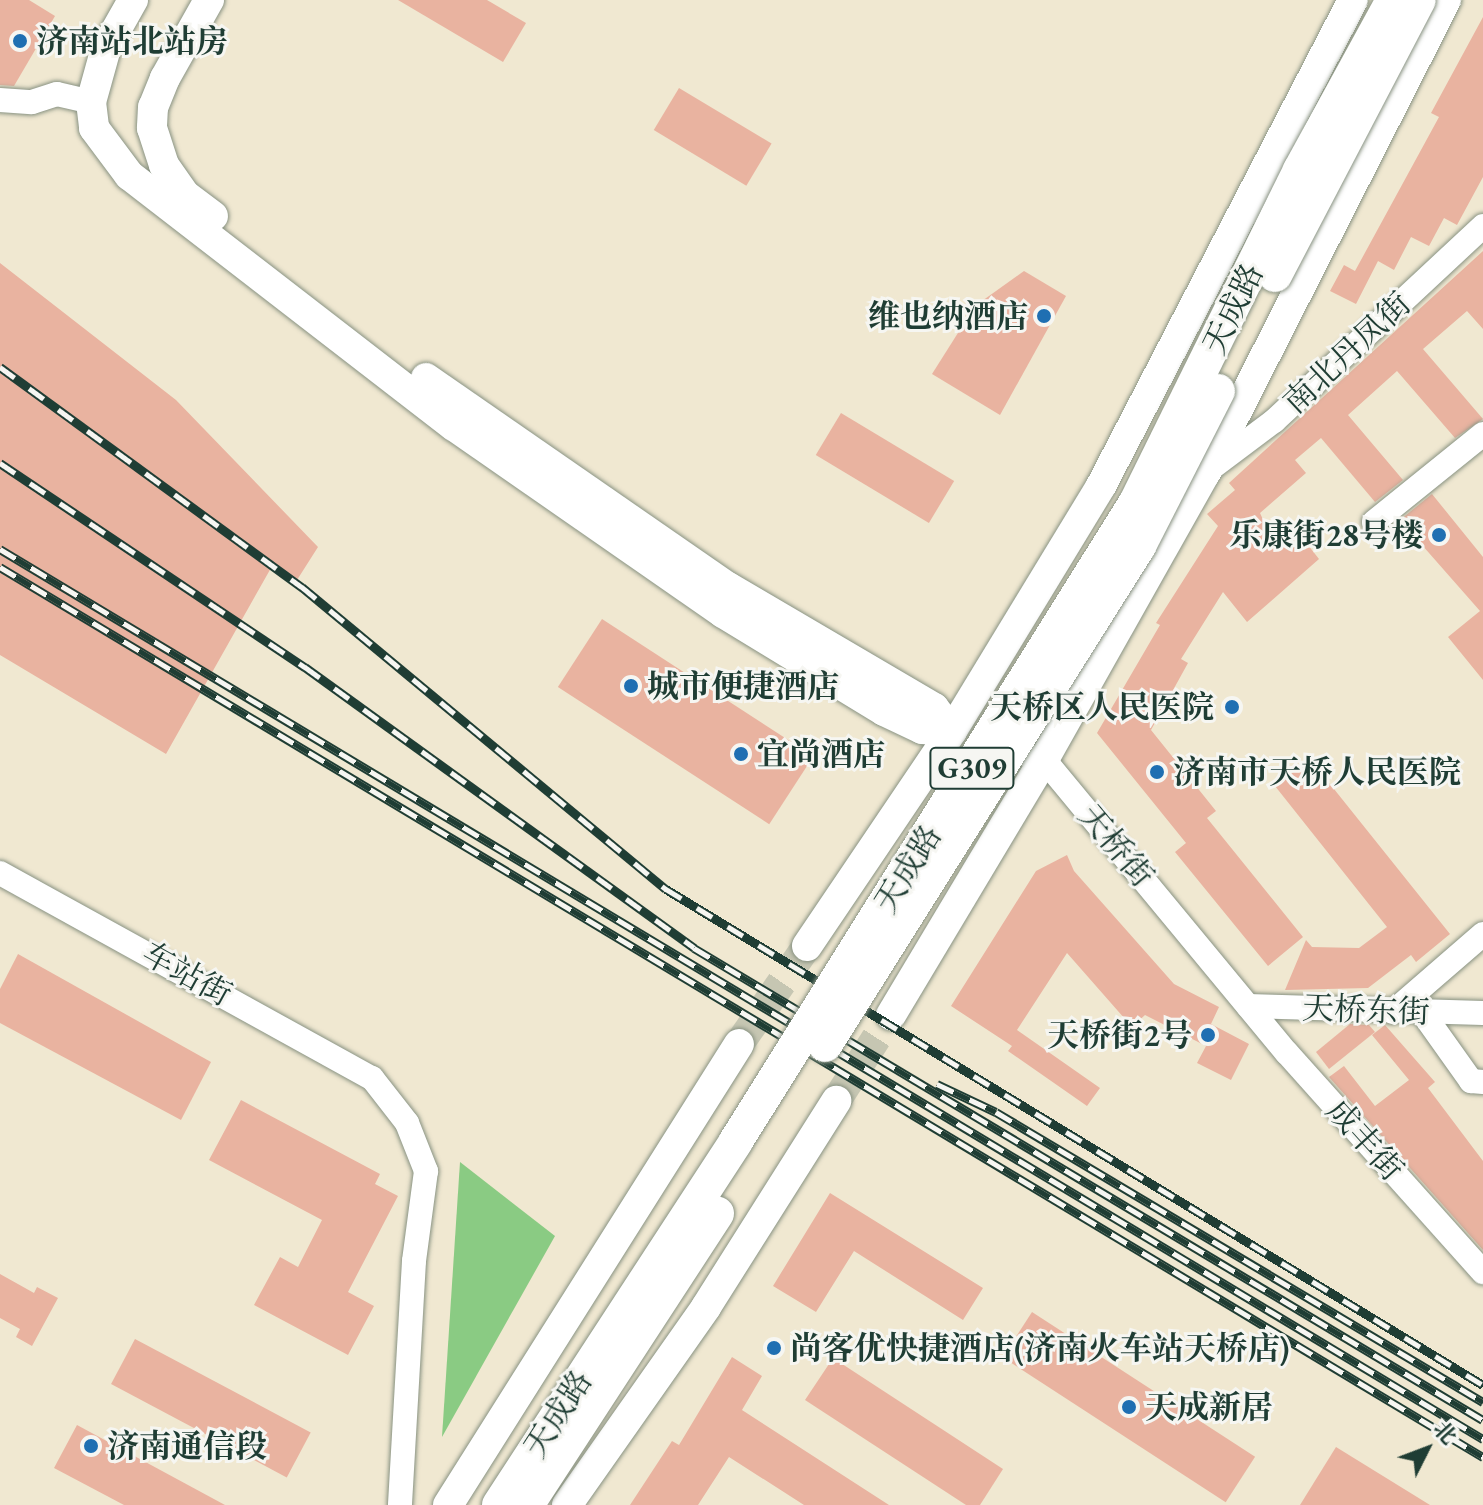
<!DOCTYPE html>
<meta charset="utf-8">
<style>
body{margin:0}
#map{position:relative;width:1483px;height:1505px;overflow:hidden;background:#f0e8d1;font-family:"EB Garamond","Noto Serif SC",serif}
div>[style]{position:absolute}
.green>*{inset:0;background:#8acb83}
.building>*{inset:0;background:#e9b3a0;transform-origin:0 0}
.major-tunnel>*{height:30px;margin-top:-15px;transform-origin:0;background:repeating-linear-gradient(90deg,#c6c6b2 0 30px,transparent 0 45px)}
.roads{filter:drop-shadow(0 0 2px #889282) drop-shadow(0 0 2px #889282)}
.minor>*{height:24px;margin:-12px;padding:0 12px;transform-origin:12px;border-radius:12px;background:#fff}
.major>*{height:30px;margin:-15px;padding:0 15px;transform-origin:15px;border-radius:15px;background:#fff}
.rail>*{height:9px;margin-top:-4.5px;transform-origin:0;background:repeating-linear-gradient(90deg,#f6f6f2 0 18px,#1f3d34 0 36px);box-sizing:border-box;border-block:2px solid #1f3d34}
.bridges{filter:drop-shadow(0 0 2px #889282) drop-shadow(0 0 2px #889282)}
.highway-bridge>*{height:34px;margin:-17px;padding:0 17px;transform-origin:17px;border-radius:17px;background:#fff}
.dots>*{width:22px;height:22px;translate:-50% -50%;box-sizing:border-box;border:4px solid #f6f6f2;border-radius:50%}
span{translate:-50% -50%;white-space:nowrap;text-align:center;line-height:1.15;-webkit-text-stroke:6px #f6f6f2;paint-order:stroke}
.shield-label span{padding:2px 6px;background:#f6f6f2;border:2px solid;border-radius:6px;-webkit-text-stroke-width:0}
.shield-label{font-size:30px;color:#1f3d34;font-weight:700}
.poi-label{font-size:32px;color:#1f3d34;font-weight:700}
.left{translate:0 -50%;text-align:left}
.right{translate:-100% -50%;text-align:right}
.street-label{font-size:32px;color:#1f3d34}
.north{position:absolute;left:1387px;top:1409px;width:80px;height:80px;-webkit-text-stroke:6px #f6f6f2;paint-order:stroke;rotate:48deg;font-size:22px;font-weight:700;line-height:32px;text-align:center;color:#1f3d34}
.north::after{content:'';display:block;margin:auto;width:28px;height:36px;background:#1f3d34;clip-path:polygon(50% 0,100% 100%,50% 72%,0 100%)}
</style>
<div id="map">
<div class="green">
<i style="clip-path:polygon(460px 1162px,555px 1236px,442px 1437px)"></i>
</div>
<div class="building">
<i style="clip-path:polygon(0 0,29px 0,55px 16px,14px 86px,0 85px)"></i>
<i style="clip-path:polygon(398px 0,487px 0,526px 23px,503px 62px)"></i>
<i style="clip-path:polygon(1483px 17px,1483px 177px,1457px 225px,1444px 218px,1429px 246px,1411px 237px,1394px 270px,1378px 261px,1356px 304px,1330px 291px,1344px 265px,1355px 271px,1439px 117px,1431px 113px)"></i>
<i style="left:679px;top:88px;width:108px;height:49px;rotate:31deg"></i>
<i style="clip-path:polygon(1483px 251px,1483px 329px,1467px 311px,1423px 349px,1483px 419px,1455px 438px,1397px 371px,1348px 415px,1403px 480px,1375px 502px,1321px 438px,1295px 460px,1306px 473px,1260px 513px,1273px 542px,1293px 526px,1319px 559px,1247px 622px,1223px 592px,1181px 659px,1188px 663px,1151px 730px,1216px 811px,1207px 818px,1303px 937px,1268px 966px,1175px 852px,1186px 843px,1097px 733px,1160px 625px,1156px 623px,1218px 526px,1207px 514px,1235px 490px,1229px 483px)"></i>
<i style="clip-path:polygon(0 263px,176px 400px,318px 547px,297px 580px,271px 568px,166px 754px,0 655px)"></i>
<i style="clip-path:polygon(1024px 271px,1066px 296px,1000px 415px,932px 374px,975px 306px)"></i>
<i style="left:841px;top:413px;width:132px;height:49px;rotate:31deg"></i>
<i style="clip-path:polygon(1432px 494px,1483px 557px,1483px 680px,1448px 637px,1480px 611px,1400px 520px)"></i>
<i style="left:602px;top:619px;width:252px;height:81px;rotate:33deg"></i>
<i style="clip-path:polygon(1310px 759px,1450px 934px,1416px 962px,1411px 955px,1368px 988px,1285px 990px,1306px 940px,1312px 947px,1359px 948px,1387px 927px,1275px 786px)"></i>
<i style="clip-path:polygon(1067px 855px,1074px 871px,1174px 984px,1219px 1007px,1211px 1024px,1249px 1044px,1231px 1080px,1197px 1063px,1206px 1046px,1145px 1015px,1132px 1027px,1067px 953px,1017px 1030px,1100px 1088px,1087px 1106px,1008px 1051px,1012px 1046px,951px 1006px,1036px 871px)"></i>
<i style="clip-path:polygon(18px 954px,211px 1062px,181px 1120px,0 1023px,0 989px)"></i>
<i style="clip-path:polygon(1350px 1024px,1369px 1025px,1375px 1032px,1329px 1069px,1316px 1052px)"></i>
<i style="clip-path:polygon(1385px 1025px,1435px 1082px,1428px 1088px,1483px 1161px,1483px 1250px,1329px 1077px,1344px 1066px,1375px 1106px,1409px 1080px,1372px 1035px)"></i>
<i style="clip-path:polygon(241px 1100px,380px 1174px,375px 1184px,398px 1196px,348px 1292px,374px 1306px,348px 1355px,254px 1305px,280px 1257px,298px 1267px,322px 1220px,209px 1160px)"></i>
<i style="clip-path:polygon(830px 1193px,983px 1288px,963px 1320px,854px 1251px,816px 1312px,773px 1286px)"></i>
<i style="clip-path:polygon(0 1274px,34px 1293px,37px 1287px,58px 1298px,32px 1346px,16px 1337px,20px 1329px,0 1318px)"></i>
<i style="left:1032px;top:1312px;width:266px;height:54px;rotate:33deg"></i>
<i style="left:135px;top:1339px;width:199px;height:51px;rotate:28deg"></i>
<i style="clip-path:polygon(732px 1357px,762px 1376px,742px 1410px,889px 1505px,804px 1505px,729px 1457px,698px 1505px,630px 1505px,672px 1441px,679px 1445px)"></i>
<i style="clip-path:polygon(833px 1358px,1003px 1469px,980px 1505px,966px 1505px,805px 1400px)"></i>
<i style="clip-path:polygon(77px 1425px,225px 1505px,124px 1505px,54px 1468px)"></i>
<i style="clip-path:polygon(1336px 1447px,1430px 1505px,1300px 1505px)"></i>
</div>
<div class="major-tunnel">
<i style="left:739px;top:1044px;width:119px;rotate:-55.2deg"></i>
<i style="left:836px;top:1101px;width:102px;rotate:-57.4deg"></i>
</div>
<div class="roads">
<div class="minor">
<i style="left:0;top:100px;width:32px;rotate:4deg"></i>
<i style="left:32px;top:102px;width:26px;rotate:-18deg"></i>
<i style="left:57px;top:94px;width:35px;rotate:13deg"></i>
<i style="left:1206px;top:472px;width:85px;rotate:-36.9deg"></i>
<i style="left:1274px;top:421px;width:286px;rotate:-43deg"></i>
<i style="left:1374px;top:522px;width:140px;rotate:-38.9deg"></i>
<i style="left:1029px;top:756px;width:25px;rotate:29deg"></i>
<i style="left:1051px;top:768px;width:370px;rotate:50.4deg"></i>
<i style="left:1287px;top:1053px;width:294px;rotate:48.2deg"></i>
<i style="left:0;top:873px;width:425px;rotate:28.9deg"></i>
<i style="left:372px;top:1078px;width:57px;rotate:52.1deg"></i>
<i style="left:407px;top:1123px;width:52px;rotate:68.4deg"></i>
<i style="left:426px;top:1171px;width:91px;rotate:97.6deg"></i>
<i style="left:414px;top:1261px;width:244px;rotate:93.3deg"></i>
<i style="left:1248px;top:1006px;width:235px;rotate:1.7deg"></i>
<i style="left:1393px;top:1012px;width:119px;rotate:-40.9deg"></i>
<i style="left:1422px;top:1012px;width:85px;rotate:54.6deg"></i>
<i style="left:1471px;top:1081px;width:12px;rotate:5deg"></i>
</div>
<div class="major">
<i style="left:133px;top:0;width:55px;rotate:119.4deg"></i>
<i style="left:106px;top:48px;width:56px;rotate:105.5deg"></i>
<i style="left:91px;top:102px;width:26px;rotate:83deg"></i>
<i style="left:94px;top:128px;width:59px;rotate:53.3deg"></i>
<i style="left:129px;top:175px;width:411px;rotate:37.7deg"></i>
<i style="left:454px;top:426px;width:328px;rotate:34.8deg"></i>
<i style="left:723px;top:613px;width:188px;rotate:31.3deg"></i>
<i style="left:884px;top:711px;width:42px;rotate:25.3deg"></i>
<i style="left:922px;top:729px;width:30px;rotate:4deg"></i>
<i style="left:209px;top:0;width:90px;rotate:119.4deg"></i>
<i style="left:165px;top:78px;width:31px;rotate:112deg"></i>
<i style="left:153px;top:107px;width:21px;rotate:93deg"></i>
<i style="left:152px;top:128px;width:39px;rotate:72deg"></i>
<i style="left:164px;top:165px;width:37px;rotate:55deg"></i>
<i style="left:185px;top:195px;width:35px;rotate:37deg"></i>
<i style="left:426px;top:378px;width:367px;rotate:34.7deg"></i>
<i style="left:728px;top:587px;width:239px;rotate:30.4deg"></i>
<i style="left:934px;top:708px;width:29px;rotate:52deg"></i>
<i style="left:807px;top:946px;width:259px;rotate:-56deg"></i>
<i style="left:952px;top:731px;width:287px;rotate:-58.7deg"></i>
<i style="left:1101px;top:486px;width:547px;rotate:-62.59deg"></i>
<i style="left:891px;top:1015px;width:296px;rotate:-59.1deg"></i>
<i style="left:1043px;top:761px;width:330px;rotate:-60.6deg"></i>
<i style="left:1205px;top:474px;width:532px;rotate:-63.05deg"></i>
<i style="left:448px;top:1505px;width:545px;rotate:-57.74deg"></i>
<i style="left:567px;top:1505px;width:242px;rotate:-54.9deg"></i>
<i style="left:706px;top:1307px;width:244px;rotate:-57.7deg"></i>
</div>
</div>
<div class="rail">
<i style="left:0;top:367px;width:374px;rotate:36.1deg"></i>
<i style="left:302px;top:587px;width:473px;rotate:39.7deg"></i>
<i style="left:666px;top:889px;width:956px;rotate:31.26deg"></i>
<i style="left:0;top:463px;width:367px;rotate:33.8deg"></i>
<i style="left:305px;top:667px;width:480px;rotate:35.8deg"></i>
<i style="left:694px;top:948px;width:919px;rotate:30.89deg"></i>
<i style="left:0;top:549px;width:1730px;rotate:30.97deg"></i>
<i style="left:0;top:567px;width:1730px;rotate:30.97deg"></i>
<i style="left:937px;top:1084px;width:65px;rotate:25.4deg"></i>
<i style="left:996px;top:1112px;width:567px;rotate:30.77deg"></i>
</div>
<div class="bridges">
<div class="highway-bridge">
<i style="left:1275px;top:275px;width:310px;rotate:-62.4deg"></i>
<i style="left:825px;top:1045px;width:590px;rotate:-57.82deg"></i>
<i style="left:1139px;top:546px;width:174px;rotate:-63deg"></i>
<i style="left:499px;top:1505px;width:434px;rotate:-56.9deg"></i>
<i style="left:736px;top:1141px;width:754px;rotate:-57.95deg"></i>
<i style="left:1136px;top:502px;width:370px;rotate:-63.7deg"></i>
<i style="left:1300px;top:170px;width:194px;rotate:-61.3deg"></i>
<i style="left:527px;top:1505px;width:348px;rotate:-56.9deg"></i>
</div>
</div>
<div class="dots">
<i style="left:20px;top:41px;background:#1f6fb2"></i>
<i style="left:1044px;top:316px;background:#1f6fb2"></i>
<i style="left:1439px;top:535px;background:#1f6fb2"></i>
<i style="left:631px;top:686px;background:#1f6fb2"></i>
<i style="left:1232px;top:707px;background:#1f6fb2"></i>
<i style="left:741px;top:754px;background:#1f6fb2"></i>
<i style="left:1157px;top:772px;background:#1f6fb2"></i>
<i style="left:1208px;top:1035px;background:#1f6fb2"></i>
<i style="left:774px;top:1348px;background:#1f6fb2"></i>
<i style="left:1129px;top:1407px;background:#1f6fb2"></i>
<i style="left:91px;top:1446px;background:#1f6fb2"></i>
</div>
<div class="shield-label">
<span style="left:972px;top:768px">G309</span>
</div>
<div class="poi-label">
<span class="left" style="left:36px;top:41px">济南站北站房</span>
<span class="right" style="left:1028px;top:316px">维也纳酒店</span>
<span class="right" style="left:1423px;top:535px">乐康街28号楼</span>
<span class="left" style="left:647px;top:686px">城市便捷酒店</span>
<span class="right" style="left:1214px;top:707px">天桥区人民医院</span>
<span class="left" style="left:757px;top:754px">宜尚酒店</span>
<span class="left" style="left:1173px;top:772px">济南市天桥人民医院</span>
<span class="right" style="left:1192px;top:1035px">天桥街2号</span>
<span class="left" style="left:790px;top:1348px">尚客优快捷酒店(济南火车站天桥店)</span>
<span class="left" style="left:1145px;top:1407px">天成新居</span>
<span class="left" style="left:107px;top:1446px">济南通信段</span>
</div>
<div class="street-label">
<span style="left:1233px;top:309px;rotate:-64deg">天成路</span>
<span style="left:1347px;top:353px;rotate:-43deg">南北丹凤街</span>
<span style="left:1116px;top:846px;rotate:50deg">天桥街</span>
<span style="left:908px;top:869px;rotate:-58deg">天成路</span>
<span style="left:187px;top:974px;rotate:29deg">车站街</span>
<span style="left:1366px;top:1010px;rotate:2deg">天桥东街</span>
<span style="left:1365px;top:1140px;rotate:48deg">成丰街</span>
<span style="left:558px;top:1414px;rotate:-57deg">天成路</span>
</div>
<div class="north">北</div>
</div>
